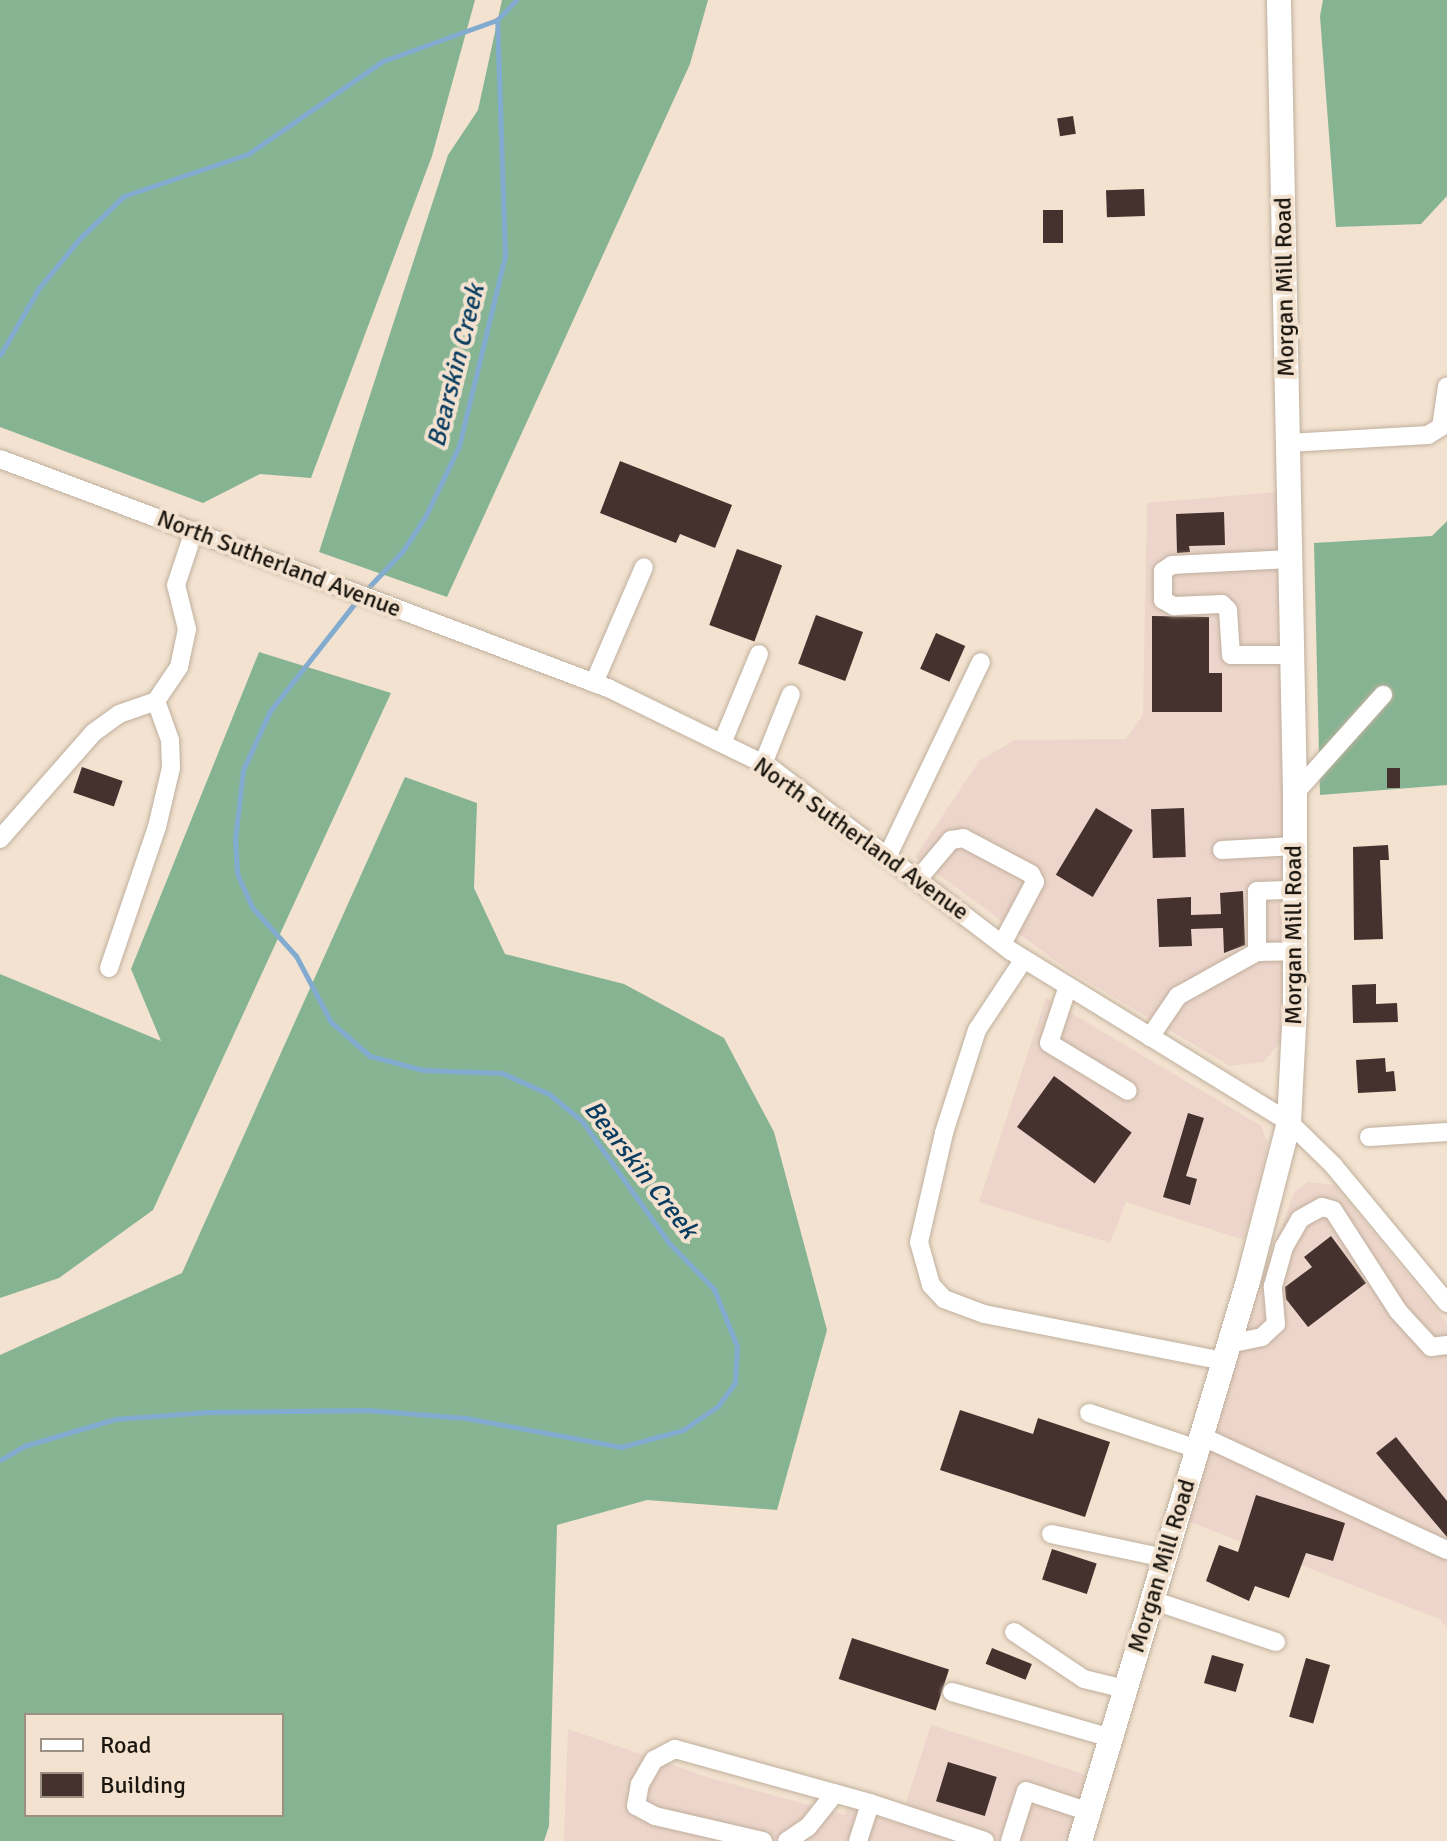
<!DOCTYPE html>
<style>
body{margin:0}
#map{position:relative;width:1447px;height:1841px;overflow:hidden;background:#f2e2cf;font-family:Signika,sans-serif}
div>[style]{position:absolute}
.commercial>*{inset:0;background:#edd5cb}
.forest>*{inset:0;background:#86b493}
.stream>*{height:5px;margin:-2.5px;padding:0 2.5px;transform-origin:2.5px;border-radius:2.5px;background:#82abcf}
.building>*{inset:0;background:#45312e;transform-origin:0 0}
.roads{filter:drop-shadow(0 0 2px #bfaf9d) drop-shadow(0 0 2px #bfaf9d)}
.minor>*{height:18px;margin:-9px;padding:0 9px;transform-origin:9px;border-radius:9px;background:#fff}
.major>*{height:24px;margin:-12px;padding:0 12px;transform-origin:12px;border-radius:12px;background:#fff}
span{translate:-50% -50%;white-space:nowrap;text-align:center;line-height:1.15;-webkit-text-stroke:8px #f2e2cf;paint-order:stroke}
.street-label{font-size:24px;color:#1b160f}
.water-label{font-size:26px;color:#0b3d60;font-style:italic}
.legend{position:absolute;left:24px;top:1713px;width:260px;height:104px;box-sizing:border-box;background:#f2e2cf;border:2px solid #9c9082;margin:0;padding:10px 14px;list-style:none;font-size:24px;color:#1b160f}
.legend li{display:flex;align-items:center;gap:16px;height:40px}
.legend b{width:40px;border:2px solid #9c9082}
</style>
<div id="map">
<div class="commercial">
<i style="clip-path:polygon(1277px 492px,1286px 865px,1283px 1039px,1263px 1062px,1230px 1066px,1068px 970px,915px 857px,979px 761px,1015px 740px,1126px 739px,1143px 715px,1147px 503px)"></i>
<i style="clip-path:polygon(1046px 998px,1261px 1126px,1268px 1145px,1244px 1240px,1126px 1202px,1110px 1243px,979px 1202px)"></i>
<i style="clip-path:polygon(1307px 1182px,1335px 1185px,1447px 1323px,1447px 1628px,1440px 1619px,1188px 1521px,1260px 1283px,1294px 1193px)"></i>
<i style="clip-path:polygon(931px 1725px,1090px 1776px,1068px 1841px,564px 1841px,568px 1729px,710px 1778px,845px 1815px,848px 1807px,899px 1824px)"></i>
</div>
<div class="forest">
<i style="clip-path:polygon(0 0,475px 0,432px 156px,311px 478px,260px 474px,203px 503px,0 427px)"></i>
<i style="clip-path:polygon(502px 0,708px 0,690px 64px,447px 597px,319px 552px,448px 155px,478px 110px)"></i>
<i style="clip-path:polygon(1323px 0,1447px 0,1447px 196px,1421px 224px,1336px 227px,1320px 16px)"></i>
<i style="clip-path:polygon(1447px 521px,1447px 785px,1320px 795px,1314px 543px,1432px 536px)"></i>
<i style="clip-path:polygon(259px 652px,391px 693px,153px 1210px,59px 1278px,0 1298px,0 974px,161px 1041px,131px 969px)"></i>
<i style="clip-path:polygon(evenodd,405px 777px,477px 803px,474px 888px,505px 954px,624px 984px,724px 1038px,774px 1132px,827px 1330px,777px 1510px,647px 1500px,557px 1525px,549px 1826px,544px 1841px,0 1841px,0 1355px,182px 1273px,405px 777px,26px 1715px,282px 1715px,282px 1815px,26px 1815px,26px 1715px)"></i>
</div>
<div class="stream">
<i style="left:0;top:355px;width:78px;rotate:-59.8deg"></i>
<i style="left:39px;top:288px;width:65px;rotate:-50.6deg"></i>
<i style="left:80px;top:238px;width:61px;rotate:-43.7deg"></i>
<i style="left:124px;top:196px;width:131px;rotate:-18.7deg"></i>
<i style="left:248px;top:154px;width:164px;rotate:-34.6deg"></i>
<i style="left:383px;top:61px;width:121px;rotate:-19.8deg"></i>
<i style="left:365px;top:591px;width:54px;rotate:-46.5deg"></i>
<i style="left:402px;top:552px;width:42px;rotate:-56.7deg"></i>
<i style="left:425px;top:517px;width:79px;rotate:-64.4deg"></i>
<i style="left:459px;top:446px;width:195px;rotate:-76.4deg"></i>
<i style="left:505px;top:256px;width:236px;rotate:-91.9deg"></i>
<i style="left:497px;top:20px;width:28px;rotate:-46deg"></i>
<i style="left:0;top:1460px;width:28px;rotate:-30deg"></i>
<i style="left:24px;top:1446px;width:95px;rotate:-16.5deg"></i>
<i style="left:115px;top:1419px;width:93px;rotate:-4.3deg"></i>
<i style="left:208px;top:1412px;width:159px;rotate:-0.7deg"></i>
<i style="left:367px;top:1410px;width:99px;rotate:4.6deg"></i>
<i style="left:466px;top:1418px;width:158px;rotate:10.6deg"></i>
<i style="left:621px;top:1447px;width:64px;rotate:-15.3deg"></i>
<i style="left:683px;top:1430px;width:42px;rotate:-34.4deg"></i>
<i style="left:718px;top:1406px;width:29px;rotate:-54deg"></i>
<i style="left:735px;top:1383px;width:37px;rotate:-87deg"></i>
<i style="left:737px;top:1346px;width:61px;rotate:-112deg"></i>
<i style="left:714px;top:1289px;width:64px;rotate:-134.4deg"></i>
<i style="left:669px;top:1243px;width:150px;rotate:-125.5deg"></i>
<i style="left:582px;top:1121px;width:43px;rotate:-140.7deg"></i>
<i style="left:549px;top:1094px;width:51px;rotate:-155.9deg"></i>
<i style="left:502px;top:1073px;width:79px;rotate:-177.8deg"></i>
<i style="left:423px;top:1070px;width:55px;rotate:-165.2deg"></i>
<i style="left:370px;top:1056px;width:52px;rotate:-138.9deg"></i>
<i style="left:331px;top:1022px;width:75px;rotate:-117.9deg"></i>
<i style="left:296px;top:956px;width:66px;rotate:-131.9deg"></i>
<i style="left:252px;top:907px;width:37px;rotate:-114deg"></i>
<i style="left:237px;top:873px;width:33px;rotate:-93deg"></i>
<i style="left:235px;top:840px;width:70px;rotate:-83.5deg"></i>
<i style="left:243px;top:770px;width:65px;rotate:-65.4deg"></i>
<i style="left:270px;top:711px;width:142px;rotate:-51.8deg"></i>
</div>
<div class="building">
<i style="left:1073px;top:116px;width:18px;height:16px;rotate:81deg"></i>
<i style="left:1144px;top:189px;width:27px;height:38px;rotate:88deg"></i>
<i style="left:1043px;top:210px;width:20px;height:33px"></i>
<i style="clip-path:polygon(620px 461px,732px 505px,715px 548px,680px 534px,676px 543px,600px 513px)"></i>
<i style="clip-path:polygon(1224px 512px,1225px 545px,1189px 546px,1190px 552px,1177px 553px,1176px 514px)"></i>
<i style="left:737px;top:549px;width:48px;height:81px;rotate:20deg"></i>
<i style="left:816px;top:615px;width:50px;height:52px;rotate:20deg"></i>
<i style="clip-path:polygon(1152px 616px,1209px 617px,1209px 673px,1222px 673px,1222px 712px,1152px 712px)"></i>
<i style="left:936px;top:633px;width:32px;height:39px;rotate:24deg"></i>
<i style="left:82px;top:767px;width:43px;height:27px;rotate:19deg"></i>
<i style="left:1387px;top:768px;width:13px;height:20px"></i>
<i style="left:1096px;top:808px;width:43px;height:78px;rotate:31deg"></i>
<i style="left:1184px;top:808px;width:49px;height:33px;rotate:88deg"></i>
<i style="clip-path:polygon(1388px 845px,1389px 860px,1380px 860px,1383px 939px,1354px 940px,1353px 847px)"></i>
<i style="clip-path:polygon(1243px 891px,1245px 945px,1224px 953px,1223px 928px,1191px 929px,1192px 946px,1159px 947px,1157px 899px,1191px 897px,1191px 915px,1221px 914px,1220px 893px)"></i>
<i style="clip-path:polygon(1376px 984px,1376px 1004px,1397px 1003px,1398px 1022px,1353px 1023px,1352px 985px)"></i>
<i style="clip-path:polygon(1385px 1058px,1386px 1072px,1394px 1071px,1396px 1091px,1358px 1093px,1356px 1060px)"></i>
<i style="left:1054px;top:1076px;width:96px;height:63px;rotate:36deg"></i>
<i style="clip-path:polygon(1188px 1113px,1204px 1118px,1186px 1176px,1197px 1179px,1190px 1205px,1163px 1197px)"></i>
<i style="clip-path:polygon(1331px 1236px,1366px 1283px,1308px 1327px,1286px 1299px,1285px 1287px,1312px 1267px,1304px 1257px)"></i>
<i style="clip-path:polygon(960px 1410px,1033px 1434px,1038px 1418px,1110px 1442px,1085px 1517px,940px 1470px)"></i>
<i style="clip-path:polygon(1396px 1437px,1447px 1501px,1447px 1537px,1376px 1453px)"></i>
<i style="clip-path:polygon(1256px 1495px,1345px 1523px,1333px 1561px,1306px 1553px,1289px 1598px,1255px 1586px,1249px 1601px,1206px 1581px,1219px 1545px,1238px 1552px)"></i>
<i style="left:1052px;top:1549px;width:47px;height:32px;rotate:18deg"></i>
<i style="left:852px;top:1638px;width:102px;height:43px;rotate:18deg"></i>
<i style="left:992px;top:1648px;width:43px;height:17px;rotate:22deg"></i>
<i style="left:1212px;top:1655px;width:33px;height:29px;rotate:16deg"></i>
<i style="left:1306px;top:1658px;width:25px;height:61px;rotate:16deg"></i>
<i style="left:948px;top:1762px;width:51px;height:41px;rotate:17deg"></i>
</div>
<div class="roads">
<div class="minor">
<i style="left:1288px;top:443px;width:140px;rotate:-3.3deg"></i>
<i style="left:1428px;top:435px;width:15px;rotate:-32deg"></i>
<i style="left:1441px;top:427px;width:41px;rotate:-81.7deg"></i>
<i style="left:0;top:459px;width:650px;rotate:20.64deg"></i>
<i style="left:608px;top:688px;width:178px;rotate:26deg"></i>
<i style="left:768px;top:766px;width:305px;rotate:37.3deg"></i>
<i style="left:1011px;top:951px;width:326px;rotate:31.6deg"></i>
<i style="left:1289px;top:1122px;width:62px;rotate:44.3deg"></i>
<i style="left:1333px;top:1165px;width:179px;rotate:50.4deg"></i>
<i style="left:1290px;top:559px;width:118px;rotate:177.1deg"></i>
<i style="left:1172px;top:565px;width:11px;rotate:146deg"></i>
<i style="left:1163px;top:571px;width:29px;rotate:90deg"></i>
<i style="left:1163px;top:600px;width:13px;rotate:29deg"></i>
<i style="left:1174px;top:606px;width:48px;rotate:-2.4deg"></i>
<i style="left:1222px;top:604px;width:8px;rotate:45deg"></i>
<i style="left:1228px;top:610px;width:45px;rotate:86.2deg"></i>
<i style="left:1231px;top:655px;width:61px"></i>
<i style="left:594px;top:683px;width:126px;rotate:-66.7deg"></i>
<i style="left:723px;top:741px;width:94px;rotate:-67.5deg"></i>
<i style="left:763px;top:764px;width:75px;rotate:-68.2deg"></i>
<i style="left:1295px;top:793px;width:132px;rotate:-48.1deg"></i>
<i style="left:0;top:839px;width:141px;rotate:-48.7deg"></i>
<i style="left:93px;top:733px;width:32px;rotate:-36deg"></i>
<i style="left:119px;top:714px;width:39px;rotate:-19deg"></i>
<i style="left:156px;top:701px;width:41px;rotate:-55.9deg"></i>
<i style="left:179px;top:667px;width:39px;rotate:-78deg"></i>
<i style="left:187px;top:629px;width:45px;rotate:-104deg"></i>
<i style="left:176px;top:585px;width:57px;rotate:-71.6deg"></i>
<i style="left:1222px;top:850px;width:73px;rotate:-3.1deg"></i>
<i style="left:888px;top:855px;width:214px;rotate:-64.3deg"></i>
<i style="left:919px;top:878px;width:50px;rotate:-49.9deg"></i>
<i style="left:951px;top:840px;width:12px;rotate:-9deg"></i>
<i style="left:963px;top:838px;width:77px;rotate:27.9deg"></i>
<i style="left:1031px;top:874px;width:9px;rotate:63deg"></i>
<i style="left:1035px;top:882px;width:70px;rotate:118deg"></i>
<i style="left:1257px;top:952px;width:61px;rotate:-90deg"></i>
<i style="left:1257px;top:891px;width:38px;rotate:-2deg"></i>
<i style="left:1024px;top:959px;width:85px;rotate:123.5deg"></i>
<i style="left:977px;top:1030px;width:108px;rotate:107.8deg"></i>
<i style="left:944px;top:1133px;width:112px;rotate:102.9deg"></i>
<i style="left:919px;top:1242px;width:45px;rotate:74.4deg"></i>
<i style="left:931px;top:1285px;width:19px;rotate:47deg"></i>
<i style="left:944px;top:1299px;width:43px;rotate:20.6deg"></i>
<i style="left:984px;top:1314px;width:244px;rotate:11.1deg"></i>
<i style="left:109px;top:968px;width:149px;rotate:-71.2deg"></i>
<i style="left:157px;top:827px;width:61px;rotate:-76.7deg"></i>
<i style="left:171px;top:768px;width:28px;rotate:-92deg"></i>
<i style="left:170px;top:740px;width:41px;rotate:-109.7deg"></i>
<i style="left:1068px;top:986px;width:60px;rotate:108.4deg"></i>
<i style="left:1049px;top:1043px;width:92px;rotate:31.3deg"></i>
<i style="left:1150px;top:1037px;width:50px;rotate:-55.7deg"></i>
<i style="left:1178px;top:996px;width:90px;rotate:-29.1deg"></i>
<i style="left:1257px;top:952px;width:39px;rotate:-1deg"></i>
<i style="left:1369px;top:1137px;width:78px;rotate:-3.7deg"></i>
<i style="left:1229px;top:1344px;width:34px;rotate:-12deg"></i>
<i style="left:1262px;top:1337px;width:19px;rotate:-43deg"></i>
<i style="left:1276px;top:1324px;width:38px;rotate:-95deg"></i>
<i style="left:1273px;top:1286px;width:41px;rotate:-74.2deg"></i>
<i style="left:1284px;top:1247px;width:32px;rotate:-60deg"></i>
<i style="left:1300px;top:1219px;width:25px;rotate:-29deg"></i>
<i style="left:1322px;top:1207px;width:11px;rotate:15deg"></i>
<i style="left:1333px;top:1210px;width:120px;rotate:57.2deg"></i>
<i style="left:1398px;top:1311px;width:49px;rotate:47.5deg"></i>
<i style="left:1431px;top:1347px;width:16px;rotate:-7deg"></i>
<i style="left:1089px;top:1413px;width:114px;rotate:18.4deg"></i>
<i style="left:1201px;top:1436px;width:271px;rotate:24.9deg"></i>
<i style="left:1051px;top:1534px;width:116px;rotate:11.9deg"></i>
<i style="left:1152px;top:1600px;width:131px;rotate:18.7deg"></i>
<i style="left:1014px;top:1632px;width:84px;rotate:33.9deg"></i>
<i style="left:1084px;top:1679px;width:42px;rotate:13.7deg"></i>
<i style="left:952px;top:1692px;width:166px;rotate:16.1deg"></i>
<i style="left:763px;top:1841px;width:111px;rotate:-167deg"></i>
<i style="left:655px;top:1816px;width:21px;rotate:-152deg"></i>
<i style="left:636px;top:1806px;width:22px;rotate:-80deg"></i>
<i style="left:640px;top:1784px;width:28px;rotate:-60deg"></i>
<i style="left:654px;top:1760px;width:24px;rotate:-28deg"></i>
<i style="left:675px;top:1749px;width:202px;rotate:15.5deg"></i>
<i style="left:870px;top:1803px;width:121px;rotate:18.3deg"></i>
<i style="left:787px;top:1841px;width:25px;rotate:-34deg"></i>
<i style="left:808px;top:1827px;width:43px;rotate:-51.5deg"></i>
<i style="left:858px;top:1841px;width:40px;rotate:-72deg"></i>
<i style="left:1010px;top:1841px;width:52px;rotate:-72.3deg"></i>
<i style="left:1026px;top:1791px;width:66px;rotate:18.4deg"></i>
</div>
<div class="major">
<i style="left:1080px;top:1841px;width:585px;rotate:-73.3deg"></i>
<i style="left:1248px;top:1281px;width:164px;rotate:-75.5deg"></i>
<i style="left:1289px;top:1122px;width:114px;rotate:-87deg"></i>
<i style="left:1295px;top:1008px;width:215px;rotate:-90deg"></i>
<i style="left:1295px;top:793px;width:793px;rotate:-91.16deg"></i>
</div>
</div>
<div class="street-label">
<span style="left:1285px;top:287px;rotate:-91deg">Morgan Mill Road</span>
<span style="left:279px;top:564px;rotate:21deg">North Sutherland Avenue</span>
<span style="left:861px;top:839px;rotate:36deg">North Sutherland Avenue</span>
<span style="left:1294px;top:935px;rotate:-90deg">Morgan Mill Road</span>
<span style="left:1162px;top:1566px;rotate:-73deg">Morgan Mill Road</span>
</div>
<div class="water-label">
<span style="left:457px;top:366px;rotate:-76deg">Bearskin Creek</span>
<span style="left:640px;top:1170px;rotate:52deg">Bearskin Creek</span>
</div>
<ul class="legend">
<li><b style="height:10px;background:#fff"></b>Road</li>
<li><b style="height:22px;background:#45312e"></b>Building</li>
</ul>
</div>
